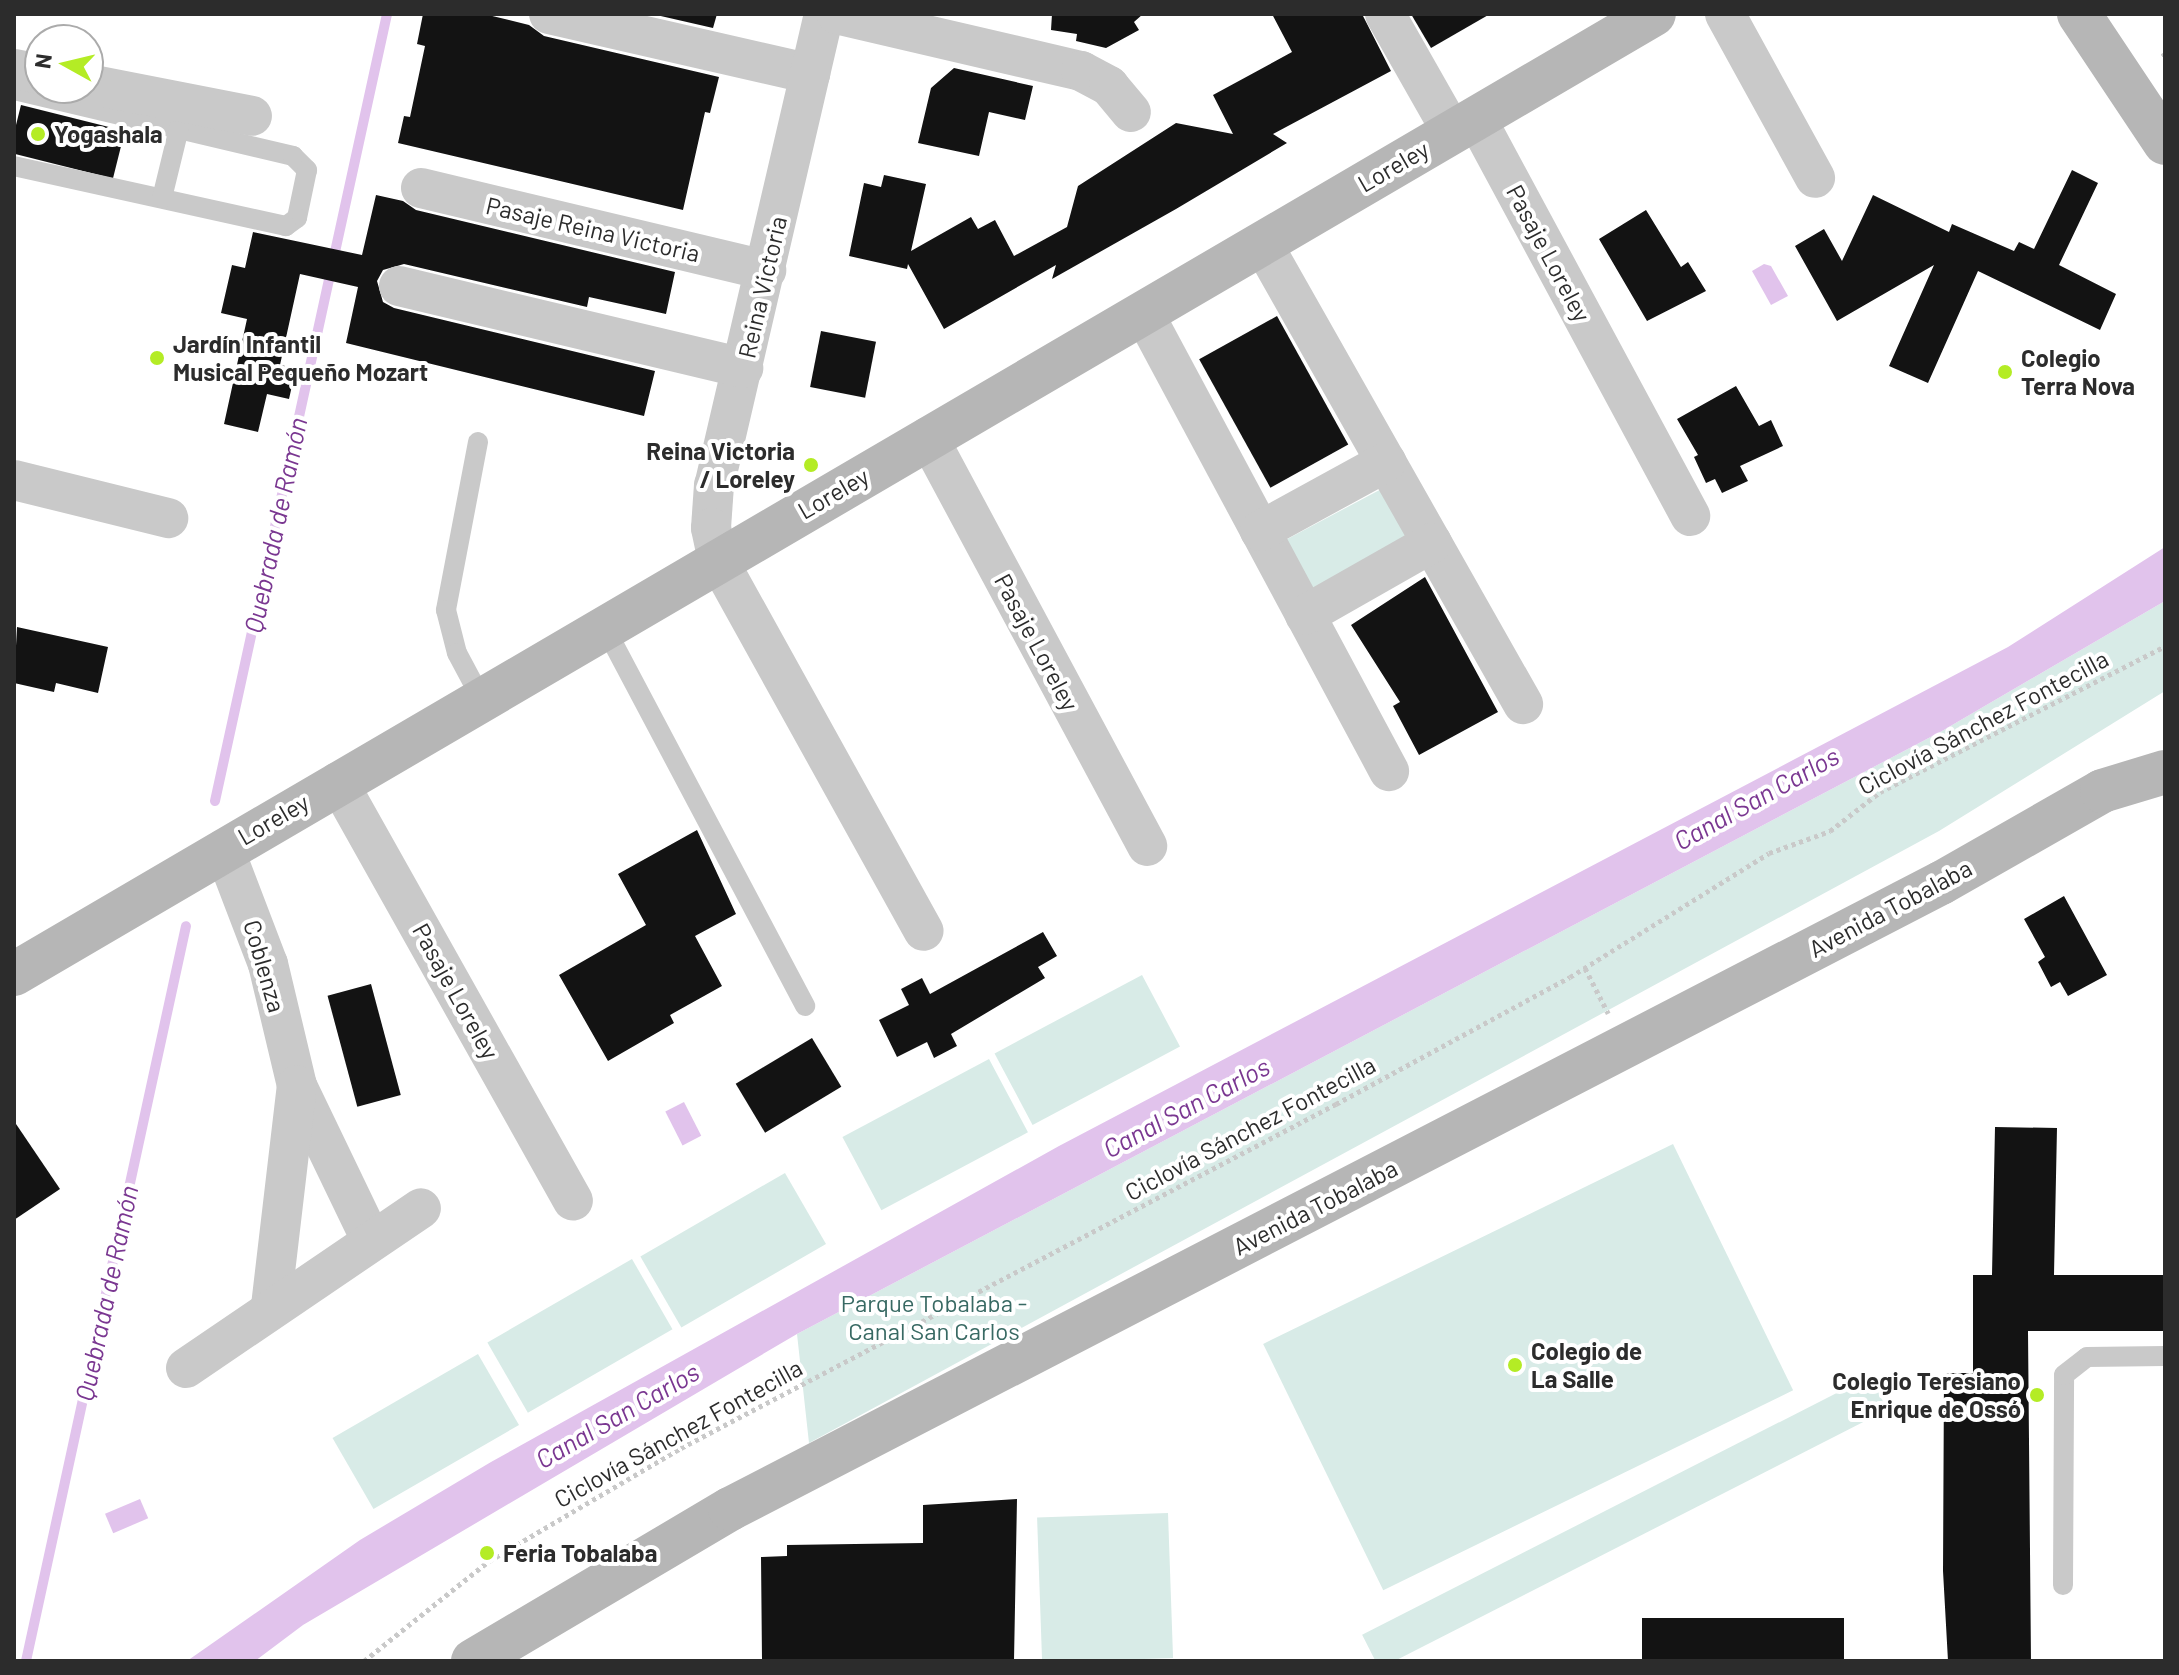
<!DOCTYPE html>
<meta charset="utf-8">
<style>
body{margin:0}
#map{position:relative;width:2179px;height:1675px;overflow:hidden;background:#fff;font-family:Barlow,sans-serif}
div>[style]{position:absolute}
.green>*{inset:0;background:#d8ebe7;transform-origin:0 0}
.water>*{inset:0;background:#e1c3ec;transform-origin:0 0}
.stream>*{height:10px;margin:-5px;padding:0 5px;transform-origin:5px;border-radius:5px;background:#e1c3ec}
.building>*{inset:0;background:#131313;transform-origin:0 0}
.path>*{height:5px;margin-top:-2.5px;transform-origin:0;background:repeating-linear-gradient(90deg,#c9c9c9 0 4px,transparent 0 8px)}
.lane>*{height:20px;margin:-10px;padding:0 10px;transform-origin:10px;border-radius:10px;background:#c9c9c9}
.street>*{height:40px;margin:-20px;padding:0 20px;transform-origin:20px;border-radius:20px;background:#c9c9c9}
.secondary>*{height:44px;margin:-22px;padding:0 22px;transform-origin:22px;border-radius:22px;background:#b6b6b6}
.dots>*{width:22px;height:22px;translate:-50% -50%;box-sizing:border-box;border:4px solid #fff;border-radius:50%}
span{translate:-50% -50%;white-space:nowrap;text-align:center;line-height:1.15;-webkit-text-stroke:8px #fff;paint-order:stroke}
.poi-label{font-size:24px;color:#2c2c2c;font-weight:700}
.left{translate:0 -50%;text-align:left}
.right{translate:-100% -50%;text-align:right}
.street-label{font-size:24px;color:#2c2c2c}
.park-label{font-size:24px;color:#386963}
.water-label{font-size:26px;color:#7a3791;font-style:italic}
.frame{position:absolute;inset:0;border:16px solid #2c2c2c;pointer-events:none}
.north{position:absolute;left:24px;top:24px;width:80px;height:80px;box-sizing:border-box;background:#fff;border:2px solid #ababab;border-radius:50%;rotate:278deg;font-size:22px;font-weight:700;line-height:32px;text-align:center;color:#2c2c2c}
.north::after{content:'';display:block;margin:auto;width:28px;height:36px;background:#b4ec25;clip-path:polygon(50% 0,100% 100%,50% 72%,0 100%)}
</style>
<div id="map">
<div class="green">
<i style="left:1387px;top:486px;width:57px;height:114px;rotate:62deg"></i>
<i style="clip-path:polygon(2165px 601px,2165px 691px,1939px 831px,809px 1443px,797px 1334px,1942px 731px)"></i>
<i style="left:1142px;top:975px;width:81px;height:167px;rotate:62deg"></i>
<i style="left:989px;top:1059px;width:83px;height:166px;rotate:62deg"></i>
<i style="left:1673px;top:1144px;width:274px;height:456px;rotate:64deg"></i>
<i style="left:785px;top:1173px;width:82px;height:167px;rotate:60deg"></i>
<i style="left:632px;top:1259px;width:81px;height:167px;rotate:60deg"></i>
<i style="left:478px;top:1354px;width:82px;height:168px;rotate:60deg"></i>
<i style="left:1870px;top:1376px;width:38px;height:570px;rotate:63deg"></i>
<i style="left:1168px;top:1513px;width:145px;height:131px;rotate:88deg"></i>
</div>
<div class="water">
<i style="clip-path:polygon(1764px 264px,1771px 266px,1788px 296px,1771px 305px,1752px 271px)"></i>
<i style="clip-path:polygon(2165px 547px,2165px 601px,1942px 731px,797px 1334px,303px 1625px,255px 1661px,187px 1661px,360px 1540px,491px 1462px,1059px 1146px,2008px 647px)"></i>
<i style="left:684px;top:1102px;width:38px;height:21px;rotate:63deg"></i>
<i style="left:140px;top:1499px;width:21px;height:38px;rotate:67deg"></i>
</div>
<div class="stream">
<i style="left:215px;top:801px;width:806px;rotate:-77.67deg"></i>
<i style="left:26px;top:1661px;width:752px;rotate:-77.72deg"></i>
</div>
<div class="building">
<i style="clip-path:polygon(423px 14px,484px 14px,529px 25px,544px 36px,719px 77px,710px 113px,705px 112px,683px 210px,398px 143px,404px 116px,410px 117px,425px 46px,417px 44px)"></i>
<i style="clip-path:polygon(652px 14px,717px 14px,713px 28px)"></i>
<i style="clip-path:polygon(1052px 14px,1143px 14px,1134px 22px,1139px 30px,1106px 48px,1076px 41px,1077px 34px,1051px 30px)"></i>
<i style="clip-path:polygon(1272px 14px,1362px 14px,1391px 71px,1273px 134px,1287px 143px,1176px 209px,1052px 279px,1056px 265px,944px 329px,908px 264px,907px 269px,849px 256px,864px 183px,881px 187px,884px 175px,926px 184px,911px 251px,971px 217px,978px 229px,995px 220px,1014px 256px,1067px 227px,1078px 186px,1176px 123px,1233px 134px,1213px 95px,1292px 52px)"></i>
<i style="clip-path:polygon(1411px 14px,1490px 14px,1431px 48px)"></i>
<i style="clip-path:polygon(954px 68px,1033px 86px,1025px 120px,989px 112px,979px 156px,918px 143px,931px 88px)"></i>
<i style="left:21px;top:105px;width:107px;height:49px;rotate:14deg"></i>
<i style="clip-path:polygon(2072px 170px,2098px 183px,2059px 265px,2116px 294px,2100px 330px,1978px 271px,1928px 383px,1889px 366px,1934px 265px,1837px 321px,1795px 246px,1824px 229px,1842px 261px,1873px 195px,1949px 232px,1952px 224px,2014px 251px,2019px 242px,2034px 249px)"></i>
<i style="clip-path:polygon(376px 195px,403px 201px,416px 210px,675px 272px,666px 314px,589px 297px,587px 307px,404px 264px,383px 270px,377px 281px,383px 302px,394px 308px,655px 371px,644px 416px,346px 343px,358px 287px,300px 274px,280px 365px,296px 368px,289px 399px,267px 394px,258px 432px,224px 424px,247px 319px,221px 313px,232px 265px,245px 268px,253px 232px,362px 255px)"></i>
<i style="clip-path:polygon(1646px 210px,1681px 267px,1688px 262px,1706px 291px,1647px 321px,1599px 239px)"></i>
<i style="left:1277px;top:316px;width:147px;height:89px;rotate:61deg"></i>
<i style="left:821px;top:331px;width:56px;height:57px;rotate:11deg"></i>
<i style="clip-path:polygon(1736px 386px,1759px 426px,1771px 420px,1783px 446px,1740px 466px,1748px 481px,1722px 493px,1715px 479px,1706px 483px,1694px 457px,1698px 455px,1677px 419px)"></i>
<i style="clip-path:polygon(1425px 577px,1498px 712px,1419px 755px,1393px 706px,1400px 702px,1351px 625px)"></i>
<i style="clip-path:polygon(17px 627px,108px 647px,98px 693px,56px 683px,54px 692px,14px 683px)"></i>
<i style="clip-path:polygon(697px 830px,736px 914px,695px 936px,722px 986px,670px 1015px,674px 1023px,608px 1061px,559px 975px,646px 925px,618px 874px)"></i>
<i style="clip-path:polygon(2064px 896px,2107px 975px,2068px 996px,2060px 982px,2051px 987px,2038px 962px,2045px 957px,2024px 919px)"></i>
<i style="clip-path:polygon(1043px 932px,1057px 956px,1038px 967px,1045px 978px,951px 1034px,957px 1046px,934px 1058px,927px 1042px,897px 1057px,879px 1020px,909px 1005px,901px 989px,922px 978px,930px 994px)"></i>
<i style="left:371px;top:984px;width:115px;height:45px;rotate:75deg"></i>
<i style="left:812px;top:1038px;width:57px;height:89px;rotate:59deg"></i>
<i style="clip-path:polygon(14px 1121px,60px 1189px,14px 1220px)"></i>
<i style="clip-path:polygon(1995px 1127px,2057px 1128px,2054px 1275px,2165px 1275px,2165px 1331px,2028px 1331px,2031px 1661px,1948px 1661px,1943px 1571px,1944px 1373px,1973px 1373px,1973px 1275px,1992px 1275px)"></i>
<i style="clip-path:polygon(1017px 1499px,1014px 1661px,762px 1661px,761px 1557px,787px 1556px,787px 1545px,923px 1543px,923px 1505px)"></i>
<i style="left:1642px;top:1618px;width:202px;height:43px"></i>
</div>
<div class="path">
<i style="left:2162px;top:56px;width:4px;rotate:-34deg"></i>
<i style="left:1585px;top:968px;width:51px;rotate:62.9deg"></i>
<i style="left:364px;top:1661px;width:160px;rotate:-38.7deg"></i>
<i style="left:489px;top:1561px;width:223px;rotate:-30.5deg"></i>
<i style="left:681px;top:1448px;width:740px;rotate:-27.71deg"></i>
<i style="left:1336px;top:1104px;width:266px;rotate:-28.5deg"></i>
<i style="left:1570px;top:977px;width:234px;rotate:-31.9deg"></i>
<i style="left:1769px;top:853px;width:65px;rotate:-19.8deg"></i>
<i style="left:1830px;top:831px;width:63px;rotate:-38deg"></i>
<i style="left:1880px;top:792px;width:320px;rotate:-27.1deg"></i>
</div>
<div class="lane">
<i style="left:14px;top:90px;width:287px;rotate:13.3deg"></i>
<i style="left:293px;top:156px;width:20px;rotate:45deg"></i>
<i style="left:307px;top:170px;width:49px;rotate:101.8deg"></i>
<i style="left:297px;top:218px;width:14px;rotate:144deg"></i>
<i style="left:286px;top:226px;width:279px;rotate:-167.6deg"></i>
<i style="left:162px;top:198px;width:72px;rotate:-76.3deg"></i>
<i style="left:478px;top:442px;width:171px;rotate:100.8deg"></i>
<i style="left:446px;top:610px;width:44px;rotate:75.7deg"></i>
<i style="left:457px;top:653px;width:51px;rotate:61.9deg"></i>
<i style="left:604px;top:626px;width:430px;rotate:62.1deg"></i>
<i style="left:2063px;top:1585px;width:210px;rotate:-89.7deg"></i>
<i style="left:2064px;top:1375px;width:29px;rotate:-38deg"></i>
<i style="left:2087px;top:1357px;width:78px;rotate:-0.7deg"></i>
</div>
<div class="street">
<i style="left:549px;top:14px;width:268px;rotate:12.9deg"></i>
<i style="left:824px;top:14px;width:484px;rotate:103.1deg"></i>
<i style="left:714px;top:485px;width:43px;rotate:94deg"></i>
<i style="left:711px;top:528px;width:33px;rotate:78deg"></i>
<i style="left:718px;top:560px;width:424px;rotate:61deg"></i>
<i style="left:836px;top:14px;width:252px;rotate:13.1deg"></i>
<i style="left:1081px;top:71px;width:32px;rotate:28deg"></i>
<i style="left:1109px;top:86px;width:34px;rotate:50deg"></i>
<i style="left:1385px;top:14px;width:136px;rotate:60.4deg"></i>
<i style="left:1725px;top:14px;width:187px;rotate:61.2deg"></i>
<i style="left:14px;top:69px;width:26px;rotate:11deg"></i>
<i style="left:88px;top:84px;width:167px;rotate:11deg"></i>
<i style="left:1476px;top:118px;width:452px;rotate:61.7deg"></i>
<i style="left:421px;top:188px;width:355px;rotate:13.4deg"></i>
<i style="left:1262px;top:243px;width:530px;rotate:60.48deg"></i>
<i style="left:399px;top:286px;width:354px;rotate:13.4deg"></i>
<i style="left:1143px;top:312px;width:521px;rotate:61.81deg"></i>
<i style="left:928px;top:437px;width:464px;rotate:61.8deg"></i>
<i style="left:14px;top:480px;width:159px;rotate:13.9deg"></i>
<i style="left:1260px;top:531px;width:144px;rotate:-28.7deg"></i>
<i style="left:1305px;top:615px;width:146px;rotate:-29.6deg"></i>
<i style="left:338px;top:782px;width:480px;rotate:60.7deg"></i>
<i style="left:224px;top:849px;width:123px;rotate:69.1deg"></i>
<i style="left:268px;top:964px;width:125px;rotate:76.6deg"></i>
<i style="left:297px;top:1086px;width:171px;rotate:64.3deg"></i>
<i style="left:271px;top:1306px;width:222px;rotate:-83.3deg"></i>
<i style="left:186px;top:1368px;width:284px;rotate:-34.2deg"></i>
</div>
<div class="secondary">
<i style="left:2079px;top:14px;width:155px;rotate:56.3deg"></i>
<i style="left:14px;top:974px;width:1900px;rotate:-30.34deg"></i>
<i style="left:473px;top:1661px;width:299px;rotate:-30.6deg"></i>
<i style="left:730px;top:1509px;width:1363px;rotate:-27.34deg"></i>
<i style="left:1941px;top:883px;width:185px;rotate:-29.7deg"></i>
<i style="left:2102px;top:791px;width:66px;rotate:-16.8deg"></i>
</div>
<div class="dots">
<i style="left:38px;top:134px;background:#b4ec25"></i>
<i style="left:157px;top:358px;background:#b4ec25"></i>
<i style="left:2005px;top:372px;background:#b4ec25"></i>
<i style="left:811px;top:465px;background:#b4ec25"></i>
<i style="left:1515px;top:1365px;background:#b4ec25"></i>
<i style="left:2037px;top:1395px;background:#b4ec25"></i>
<i style="left:487px;top:1553px;background:#b4ec25"></i>
</div>
<div class="poi-label">
<span class="left" style="left:54px;top:134px">Yogashala</span>
<span class="left" style="left:173px;top:358px">Jardín Infantil<br>Musical Pequeño Mozart</span>
<span class="left" style="left:2021px;top:372px">Colegio<br>Terra Nova</span>
<span class="right" style="left:795px;top:465px">Reina Victoria<br>/ Loreley</span>
<span class="left" style="left:1531px;top:1365px">Colegio de<br>La Salle</span>
<span class="right" style="left:2021px;top:1395px">Colegio Teresiano<br>Enrique de Ossó</span>
<span class="left" style="left:503px;top:1553px">Feria Tobalaba</span>
</div>
<div class="street-label">
<span style="left:1393px;top:166px;rotate:-30deg">Loreley</span>
<span style="left:593px;top:229px;rotate:13deg">Pasaje Reina Victoria</span>
<span style="left:1549px;top:253px;rotate:62deg">Pasaje Loreley</span>
<span style="left:762px;top:287px;rotate:-77deg">Reina Victoria</span>
<span style="left:833px;top:493px;rotate:-30deg">Loreley</span>
<span style="left:1037px;top:642px;rotate:62deg">Pasaje Loreley</span>
<span style="left:1983px;top:722px;rotate:-28deg">Ciclovía Sánchez Fontecilla</span>
<span style="left:273px;top:819px;rotate:-30deg">Loreley</span>
<span style="left:1890px;top:908px;rotate:-28deg">Avenida Tobalaba</span>
<span style="left:265px;top:966px;rotate:74deg">Coblenza</span>
<span style="left:456px;top:991px;rotate:61deg">Pasaje Loreley</span>
<span style="left:1250px;top:1128px;rotate:-28deg">Ciclovía Sánchez Fontecilla</span>
<span style="left:1315px;top:1207px;rotate:-27deg">Avenida Tobalaba</span>
<span style="left:678px;top:1433px;rotate:-29deg">Ciclovía Sánchez Fontecilla</span>
</div>
<div class="park-label">
<span style="left:934px;top:1317px">Parque Tobalaba -<br>Canal San Carlos</span>
</div>
<div class="water-label">
<span style="left:275px;top:525px;rotate:-78deg">Quebrada de Ramón</span>
<span style="left:1756px;top:798px;rotate:-29deg">Canal San Carlos</span>
<span style="left:1186px;top:1107px;rotate:-28deg">Canal San Carlos</span>
<span style="left:106px;top:1293px;rotate:-78deg">Quebrada de Ramón</span>
<span style="left:617px;top:1415px;rotate:-30deg">Canal San Carlos</span>
</div>
<div class="frame"></div>
<div class="north">N</div>
</div>
